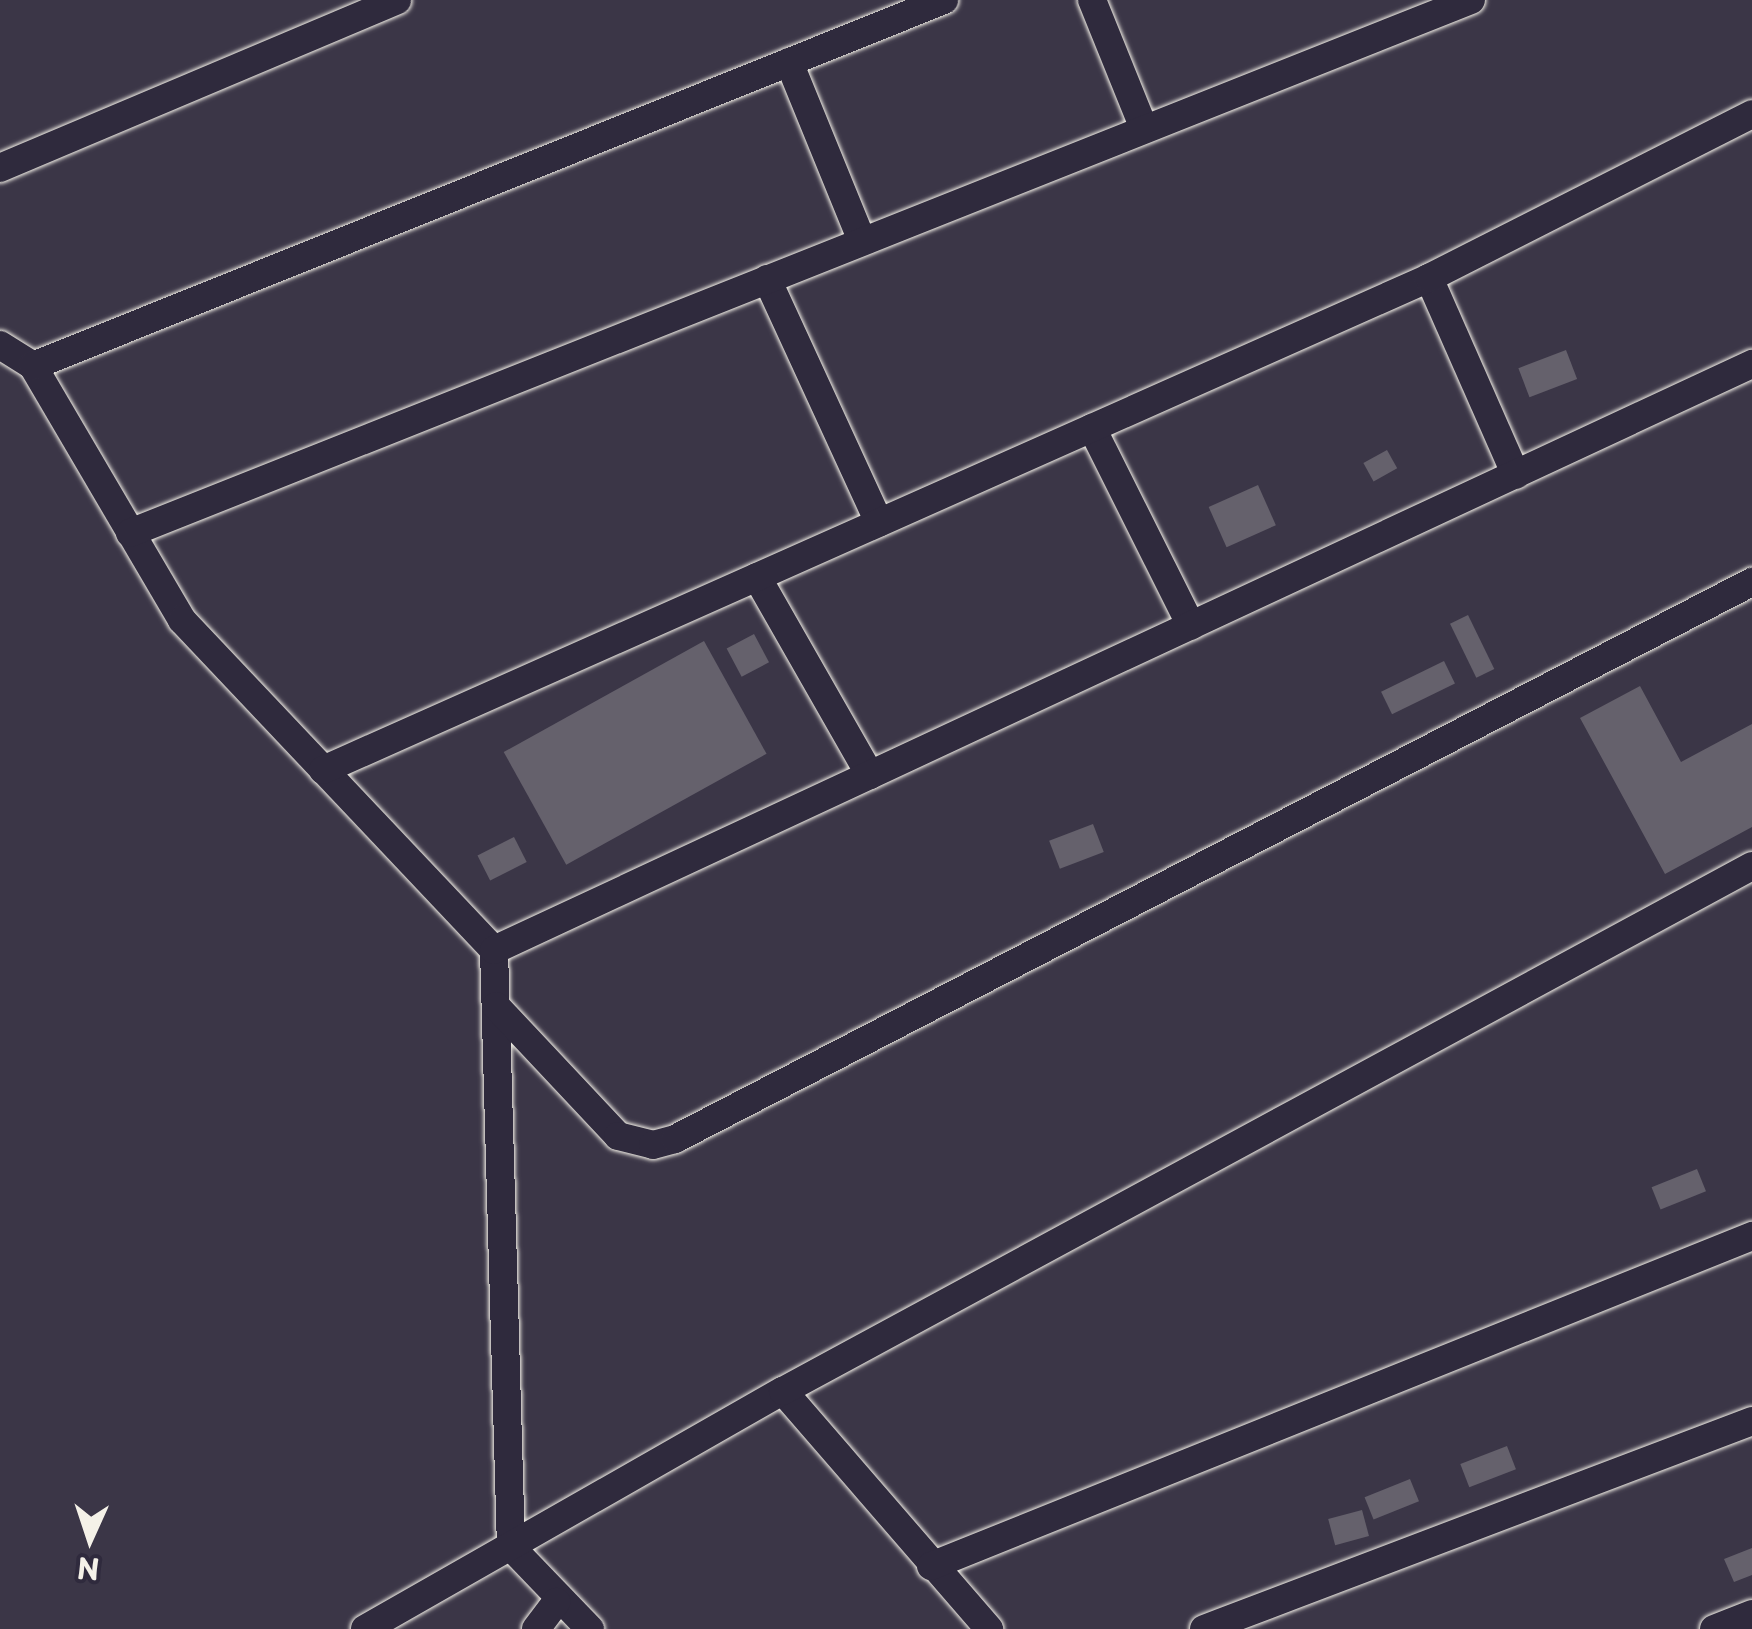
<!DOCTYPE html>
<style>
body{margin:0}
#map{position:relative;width:1752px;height:1629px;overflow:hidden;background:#3b3647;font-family:"Playpen Sans",sans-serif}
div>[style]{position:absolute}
.building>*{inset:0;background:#65616c;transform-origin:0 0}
.roads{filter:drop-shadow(0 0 2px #f4f1e8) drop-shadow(0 0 2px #f4f1e8)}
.street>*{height:28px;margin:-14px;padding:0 14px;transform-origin:14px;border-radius:14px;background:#2f2a3d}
span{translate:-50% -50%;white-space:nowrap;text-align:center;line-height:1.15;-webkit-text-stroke:9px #2f2a3d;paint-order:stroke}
.north{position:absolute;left:40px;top:1489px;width:100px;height:100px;-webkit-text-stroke:8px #2f2a3d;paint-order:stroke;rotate:183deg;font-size:28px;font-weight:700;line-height:40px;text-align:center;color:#f4f1e8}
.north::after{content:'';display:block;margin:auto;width:35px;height:45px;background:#f4f1e8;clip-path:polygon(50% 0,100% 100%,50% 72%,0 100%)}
</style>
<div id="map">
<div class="building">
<i style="left:1566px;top:350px;width:31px;height:51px;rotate:69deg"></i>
<i style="left:1387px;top:450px;width:21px;height:27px;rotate:61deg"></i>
<i style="left:1258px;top:485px;width:44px;height:54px;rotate:66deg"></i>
<i style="left:1468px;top:615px;width:60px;height:20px;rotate:64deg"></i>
<i style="left:754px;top:634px;width:32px;height:31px;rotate:62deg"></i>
<i style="left:704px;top:641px;width:129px;height:229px;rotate:61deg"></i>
<i style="left:1444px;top:661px;width:25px;height:70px;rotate:64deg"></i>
<i style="clip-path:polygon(1640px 686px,1681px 762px,1752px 724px,1752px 827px,1665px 874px,1580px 718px)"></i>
<i style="left:1093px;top:824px;width:30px;height:47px;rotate:69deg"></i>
<i style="left:514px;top:837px;width:28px;height:41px;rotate:63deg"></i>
<i style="left:1697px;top:1169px;width:24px;height:49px;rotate:68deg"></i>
<i style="left:1507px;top:1446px;width:25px;height:50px;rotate:69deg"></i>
<i style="left:1410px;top:1479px;width:24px;height:49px;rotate:68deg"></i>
<i style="left:1362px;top:1510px;width:27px;height:35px;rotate:75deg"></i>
<i style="clip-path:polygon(1752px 1548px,1752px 1575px,1734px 1582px,1724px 1559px)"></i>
</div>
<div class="roads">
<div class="street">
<i style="left:1092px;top:0;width:139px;rotate:68deg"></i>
<i style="left:789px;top:62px;width:193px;rotate:67.8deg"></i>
<i style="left:0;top:168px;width:431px;rotate:-22.9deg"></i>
<i style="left:1429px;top:278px;width:215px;rotate:66.2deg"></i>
<i style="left:767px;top:279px;width:268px;rotate:65.3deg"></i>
<i style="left:0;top:345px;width:39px;rotate:32deg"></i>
<i style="left:33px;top:366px;width:294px;rotate:59.6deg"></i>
<i style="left:182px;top:620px;width:454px;rotate:46.6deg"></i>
<i style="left:494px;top:950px;width:597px;rotate:88.37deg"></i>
<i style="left:511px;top:1547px;width:114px;rotate:46.1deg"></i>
<i style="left:33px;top:366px;width:982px;rotate:-21.89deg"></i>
<i style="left:1092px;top:428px;width:221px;rotate:63.4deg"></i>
<i style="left:130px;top:533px;width:1443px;rotate:-21.68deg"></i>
<i style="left:757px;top:577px;width:228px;rotate:60.3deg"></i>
<i style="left:323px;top:770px;width:1210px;rotate:-23.98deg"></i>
<i style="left:1429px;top:278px;width:362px;rotate:-26.9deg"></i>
<i style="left:494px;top:950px;width:1388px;rotate:-24.98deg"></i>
<i style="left:496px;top:1006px;width:178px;rotate:46.8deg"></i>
<i style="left:618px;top:1136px;width:36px;rotate:14deg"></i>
<i style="left:653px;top:1145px;width:23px;rotate:-15deg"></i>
<i style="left:675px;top:1139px;width:1213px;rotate:-27.35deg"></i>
<i style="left:783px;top:1391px;width:315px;rotate:49.1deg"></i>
<i style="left:931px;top:1566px;width:885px;rotate:-21.9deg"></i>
<i style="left:365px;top:1629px;width:481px;rotate:-29.7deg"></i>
<i style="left:783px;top:1391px;width:1102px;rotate:-28.45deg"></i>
<i style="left:536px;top:1629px;width:34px;rotate:-53deg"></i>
<i style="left:1204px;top:1629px;width:586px;rotate:-20.78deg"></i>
<i style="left:1714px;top:1629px;width:41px;rotate:-21.5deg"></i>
</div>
</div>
<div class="north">N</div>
</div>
